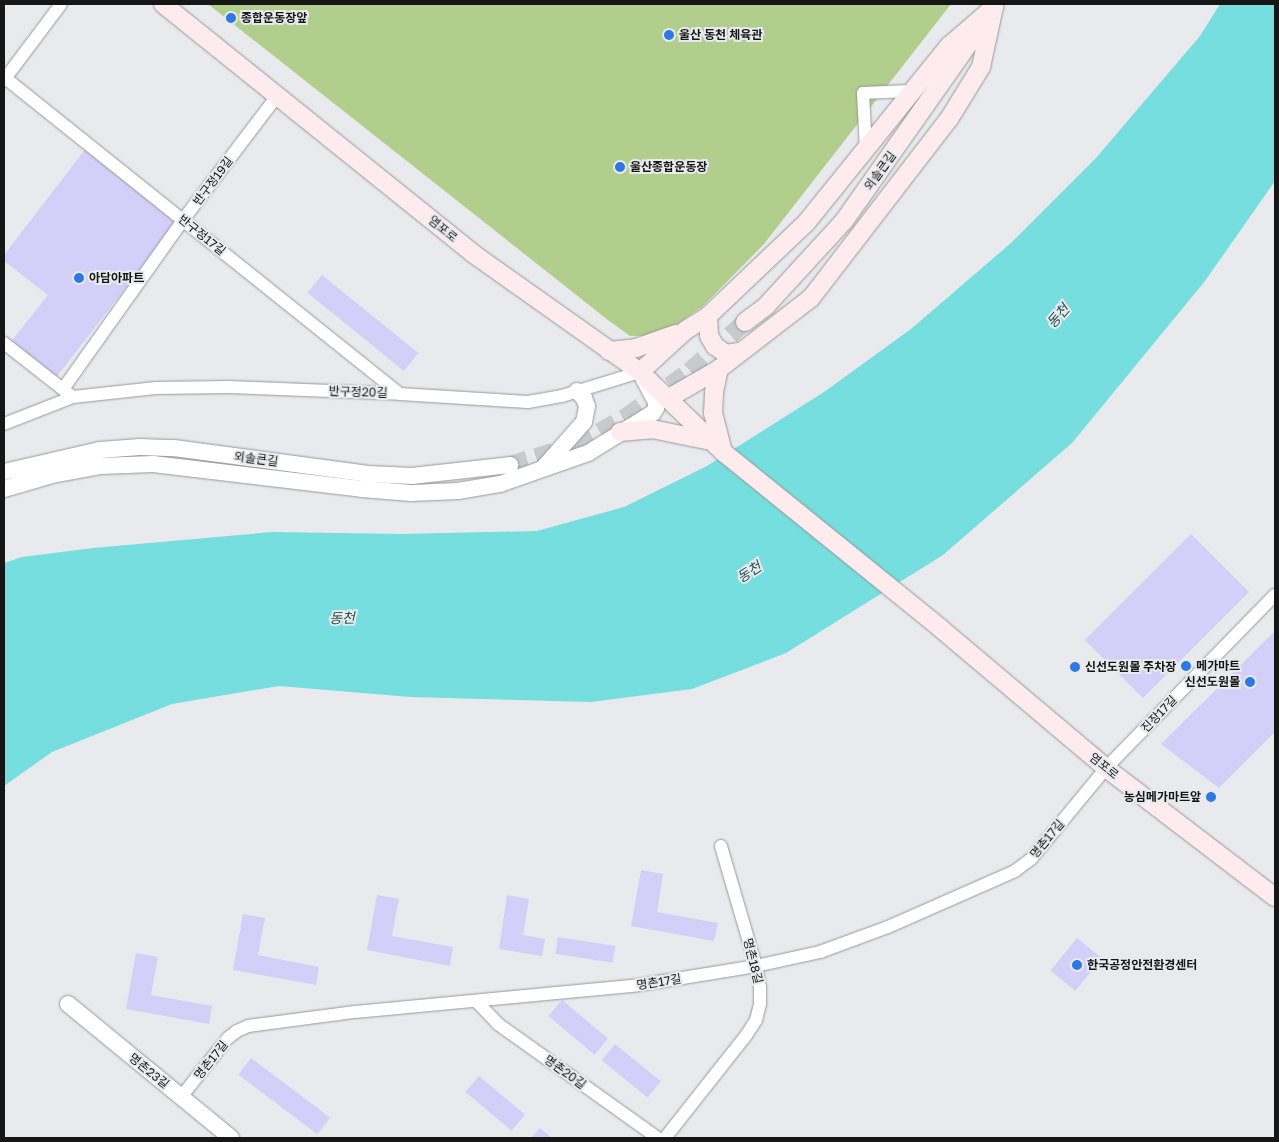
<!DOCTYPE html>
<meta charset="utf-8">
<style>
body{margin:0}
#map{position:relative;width:1279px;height:1142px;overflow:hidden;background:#e8eaed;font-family:"Golos Text","Noto Sans KR",sans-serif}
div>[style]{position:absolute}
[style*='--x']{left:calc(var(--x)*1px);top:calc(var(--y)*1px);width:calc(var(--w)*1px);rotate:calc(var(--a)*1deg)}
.green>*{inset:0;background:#b1ce8c}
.water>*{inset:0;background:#76dedf}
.building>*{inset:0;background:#d3cff9;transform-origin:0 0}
.secondary-tunnel>*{height:18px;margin-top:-9px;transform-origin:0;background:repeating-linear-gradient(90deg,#c8cacd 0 18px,transparent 0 27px)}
.roads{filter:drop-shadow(0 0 1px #96989a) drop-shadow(0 0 1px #96989a)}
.minor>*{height:12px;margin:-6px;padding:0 6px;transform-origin:6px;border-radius:6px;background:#fff}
.tertiary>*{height:16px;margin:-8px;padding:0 8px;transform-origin:8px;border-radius:8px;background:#fff}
.secondary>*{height:18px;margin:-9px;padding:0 9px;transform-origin:9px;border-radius:9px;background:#feebed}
.dots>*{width:14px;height:14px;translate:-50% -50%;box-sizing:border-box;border:2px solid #e8eaed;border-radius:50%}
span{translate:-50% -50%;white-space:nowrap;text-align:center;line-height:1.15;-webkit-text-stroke:4px #e8eaed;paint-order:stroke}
.poi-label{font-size:12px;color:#161617;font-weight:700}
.left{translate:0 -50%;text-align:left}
.right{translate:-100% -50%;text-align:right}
.street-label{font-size:12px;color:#161617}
.water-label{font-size:14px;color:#225152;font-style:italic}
.frame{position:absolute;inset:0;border:5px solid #161617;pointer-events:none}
</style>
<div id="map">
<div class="green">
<div style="clip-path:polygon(208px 4px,951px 4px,764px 244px,703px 306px,679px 323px,645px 336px,630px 336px,608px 320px)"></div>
</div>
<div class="water">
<div style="clip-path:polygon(1220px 4px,1275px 4px,1275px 181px,1205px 281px,1072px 443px,943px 555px,786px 653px,692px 689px,591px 702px,410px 697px,279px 686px,172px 704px,52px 752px,4px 786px,4px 563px,22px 557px,93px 548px,272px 532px,403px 534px,537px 531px,624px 507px,707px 466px,824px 392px,911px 329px,1011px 243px,1096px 158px,1200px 36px)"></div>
</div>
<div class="building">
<div style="clip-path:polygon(87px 147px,179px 219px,55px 379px,10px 343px,48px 295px,4px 261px,4px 255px)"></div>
<div style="left:322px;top:275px;width:124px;height:23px;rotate:39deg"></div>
<div style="left:1191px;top:534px;width:82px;height:150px;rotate:45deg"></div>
<div style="clip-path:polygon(1275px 631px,1275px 732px,1219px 788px,1161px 744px)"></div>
<div style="clip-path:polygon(641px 870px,663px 874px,657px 912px,718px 923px,714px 941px,631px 926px)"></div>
<div style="clip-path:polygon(377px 895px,399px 899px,392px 936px,453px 947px,450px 966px,367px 950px)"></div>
<div style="clip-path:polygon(507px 895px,529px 899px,523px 935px,545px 939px,542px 956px,499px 949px)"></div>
<div style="clip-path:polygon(243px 914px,265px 918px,258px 955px,319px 967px,316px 985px,233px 970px)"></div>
<div style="left:558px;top:937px;width:58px;height:17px;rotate:9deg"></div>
<div style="left:1077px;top:938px;width:32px;height:42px;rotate:39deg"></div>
<div style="clip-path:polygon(136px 953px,158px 957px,151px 995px,212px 1006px,209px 1024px,126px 1009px)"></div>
<div style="left:562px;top:1000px;width:60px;height:21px;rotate:40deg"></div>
<div style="left:615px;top:1044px;width:59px;height:21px;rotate:39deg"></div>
<div style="left:251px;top:1058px;width:99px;height:21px;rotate:37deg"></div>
<div style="left:479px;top:1076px;width:60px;height:21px;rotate:40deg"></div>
<div style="clip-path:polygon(540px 1128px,552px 1138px,531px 1138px)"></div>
</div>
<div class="secondary-tunnel">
<div style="--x:510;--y:465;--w:69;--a:-16.9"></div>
<div style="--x:576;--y:445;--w:57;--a:-29.2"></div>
<div style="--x:626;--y:417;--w:79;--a:-35.7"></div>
<div style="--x:690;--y:371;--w:74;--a:-41.7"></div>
</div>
<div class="roads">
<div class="minor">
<div style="--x:4;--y:77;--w:507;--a:38.68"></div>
<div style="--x:4;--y:80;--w:95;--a:-53.1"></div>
<div style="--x:866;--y:150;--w:57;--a:-93"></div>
<div style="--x:863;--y:93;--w:47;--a:-2.4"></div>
<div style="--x:4;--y:343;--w:83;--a:38.1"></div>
<div style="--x:63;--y:389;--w:207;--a:-54.6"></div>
<div style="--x:183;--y:220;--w:156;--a:-52.8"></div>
<div style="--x:4;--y:424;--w:74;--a:-21.4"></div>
<div style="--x:73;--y:397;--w:83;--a:-6.2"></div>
<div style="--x:156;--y:388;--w:73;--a:-0.8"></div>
<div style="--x:229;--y:387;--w:171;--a:2.3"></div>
<div style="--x:400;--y:394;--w:128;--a:3.6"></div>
<div style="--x:528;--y:402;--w:35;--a:-10"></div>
<div style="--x:562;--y:396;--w:82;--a:-17.1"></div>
<div style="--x:476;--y:1001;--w:32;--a:46"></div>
<div style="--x:498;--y:1024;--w:196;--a:35.5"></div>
<div style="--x:181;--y:1097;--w:75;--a:-51.5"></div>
<div style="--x:228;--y:1038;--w:11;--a:-38"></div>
<div style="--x:237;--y:1031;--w:12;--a:-24"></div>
<div style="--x:248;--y:1026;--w:108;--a:-7.5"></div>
<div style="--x:355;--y:1012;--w:285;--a:-5.4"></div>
<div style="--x:639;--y:985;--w:119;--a:-9.2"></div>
<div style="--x:756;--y:966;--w:66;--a:-12.3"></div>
<div style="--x:820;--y:952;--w:72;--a:-20.2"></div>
<div style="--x:888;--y:927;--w:139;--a:-23.8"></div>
<div style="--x:1015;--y:871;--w:20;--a:-37"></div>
<div style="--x:1031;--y:859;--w:118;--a:-50.5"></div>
<div style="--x:1106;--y:768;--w:242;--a:-45.7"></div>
<div style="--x:665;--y:1138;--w:132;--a:-51.7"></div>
<div style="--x:747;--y:1034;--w:17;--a:-57"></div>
<div style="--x:756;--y:1020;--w:16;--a:-76"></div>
<div style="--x:760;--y:1004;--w:17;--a:-90"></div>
<div style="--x:760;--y:987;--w:21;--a:-101"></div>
<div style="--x:756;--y:966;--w:125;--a:-106.3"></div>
</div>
<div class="tertiary">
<div style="--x:544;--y:467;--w:60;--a:-48.4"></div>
<div style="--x:584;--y:422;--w:16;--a:-79"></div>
<div style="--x:587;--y:406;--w:9;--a:-111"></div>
<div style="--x:584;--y:398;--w:10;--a:-135"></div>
<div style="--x:4;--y:472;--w:98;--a:-12.9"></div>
<div style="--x:100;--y:450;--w:40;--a:-4.3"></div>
<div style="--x:140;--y:447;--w:34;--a:2"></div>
<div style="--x:174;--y:448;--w:196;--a:7.6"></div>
<div style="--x:368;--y:474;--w:44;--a:2.6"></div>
<div style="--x:412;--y:476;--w:99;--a:-6.4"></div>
<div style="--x:4;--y:489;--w:50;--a:-16.3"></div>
<div style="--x:52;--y:475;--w:50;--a:-10.4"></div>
<div style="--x:101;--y:466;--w:52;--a:-2.2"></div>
<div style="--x:153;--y:464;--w:210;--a:6.8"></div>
<div style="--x:362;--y:489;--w:49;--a:4.7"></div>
<div style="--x:411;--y:493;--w:47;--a:-2.4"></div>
<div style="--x:458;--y:491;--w:43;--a:-9.5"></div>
<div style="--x:500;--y:484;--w:93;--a:-19.4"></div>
<div style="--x:588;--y:453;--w:76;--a:-31.6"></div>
<div style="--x:653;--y:413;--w:6;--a:-59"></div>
<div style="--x:656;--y:408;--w:6;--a:-90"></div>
<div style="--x:656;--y:402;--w:27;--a:-118"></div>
<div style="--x:68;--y:1004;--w:211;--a:39.4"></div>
</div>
<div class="secondary">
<div style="--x:163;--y:4;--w:400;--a:38.8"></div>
<div style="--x:475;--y:255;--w:202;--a:35.3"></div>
<div style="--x:640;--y:372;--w:115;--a:43.9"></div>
<div style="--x:723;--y:452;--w:279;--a:39"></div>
<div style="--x:940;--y:628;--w:217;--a:40.1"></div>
<div style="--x:1106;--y:768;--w:213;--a:37.4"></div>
<div style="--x:708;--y:316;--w:20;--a:87"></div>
<div style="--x:709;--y:336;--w:12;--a:59"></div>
<div style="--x:715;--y:346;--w:14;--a:36"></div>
<div style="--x:726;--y:354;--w:13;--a:-9"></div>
<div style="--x:745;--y:322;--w:26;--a:-37"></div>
<div style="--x:766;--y:306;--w:115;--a:-47.5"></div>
<div style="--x:844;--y:221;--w:235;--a:-54.9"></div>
<div style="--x:609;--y:351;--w:27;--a:-6"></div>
<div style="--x:636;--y:348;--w:42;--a:-19.3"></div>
<div style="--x:640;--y:372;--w:62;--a:-42.4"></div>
<div style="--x:686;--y:330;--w:26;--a:-32"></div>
<div style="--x:708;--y:316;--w:135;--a:-43.5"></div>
<div style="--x:806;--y:223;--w:228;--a:-51.1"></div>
<div style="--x:949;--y:46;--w:60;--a:-40.9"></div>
<div style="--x:667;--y:399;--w:60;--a:-30"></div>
<div style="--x:620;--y:432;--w:32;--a:-5"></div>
<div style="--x:652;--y:429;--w:55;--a:11.5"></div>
<div style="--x:723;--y:452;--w:40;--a:-104.4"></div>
<div style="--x:713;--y:413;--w:21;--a:-87"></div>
<div style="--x:714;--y:392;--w:24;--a:-78"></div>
<div style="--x:719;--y:369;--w:116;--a:-37.7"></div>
<div style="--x:811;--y:298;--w:226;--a:-52.4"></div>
<div style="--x:949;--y:119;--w:61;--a:-58.4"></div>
<div style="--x:981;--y:67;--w:61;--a:-77.8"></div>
</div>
</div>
<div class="dots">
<div style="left:231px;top:18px;background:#2c78e4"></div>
<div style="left:669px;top:35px;background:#2c78e4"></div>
<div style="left:620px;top:167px;background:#2c78e4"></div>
<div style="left:79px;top:278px;background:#2c78e4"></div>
<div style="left:1186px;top:666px;background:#2c78e4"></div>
<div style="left:1075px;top:667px;background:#2c78e4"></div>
<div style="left:1250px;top:682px;background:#2c78e4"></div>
<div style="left:1211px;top:797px;background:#2c78e4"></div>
<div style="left:1077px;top:965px;background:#2c78e4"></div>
</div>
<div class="poi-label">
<span class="left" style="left:241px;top:18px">종합운동장앞</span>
<span class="left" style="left:679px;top:35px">울산 동천 체육관</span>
<span class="left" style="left:630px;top:167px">울산종합운동장</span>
<span class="left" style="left:89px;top:278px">아담아파트</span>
<span class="left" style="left:1196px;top:666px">메가마트</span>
<span class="left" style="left:1085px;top:667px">신선도원몰 주차장</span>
<span class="right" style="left:1240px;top:682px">신선도원몰</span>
<span class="right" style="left:1201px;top:797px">농심메가마트앞</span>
<span class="left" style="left:1087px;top:965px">한국공정안전환경센터</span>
</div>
<div class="street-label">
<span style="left:880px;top:171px;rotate:-54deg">외솔큰길</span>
<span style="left:213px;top:181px;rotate:-53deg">반구정19길</span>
<span style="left:443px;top:229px;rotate:39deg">염포로</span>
<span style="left:202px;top:235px;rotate:39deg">반구정17길</span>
<span style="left:358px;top:392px;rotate:2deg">반구정20길</span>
<span style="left:256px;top:459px;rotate:7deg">외솔큰길</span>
<span style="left:1159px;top:714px;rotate:-46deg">진장17길</span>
<span style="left:1104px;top:766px;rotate:39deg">염포로</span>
<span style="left:1047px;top:839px;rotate:-50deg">명촌17길</span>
<span style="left:753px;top:961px;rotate:76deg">명촌18길</span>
<span style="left:659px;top:982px;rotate:-9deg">명촌17길</span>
<span style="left:211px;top:1060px;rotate:-51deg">명촌17길</span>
<span style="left:149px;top:1071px;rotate:39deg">명촌23길</span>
<span style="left:565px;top:1072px;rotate:36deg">명촌20길</span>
</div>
<div class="water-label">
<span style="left:1058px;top:316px;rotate:-49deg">동천</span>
<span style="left:749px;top:572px;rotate:-33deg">동천</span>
<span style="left:342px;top:618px;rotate:-1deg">동천</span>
</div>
<div class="frame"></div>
</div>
